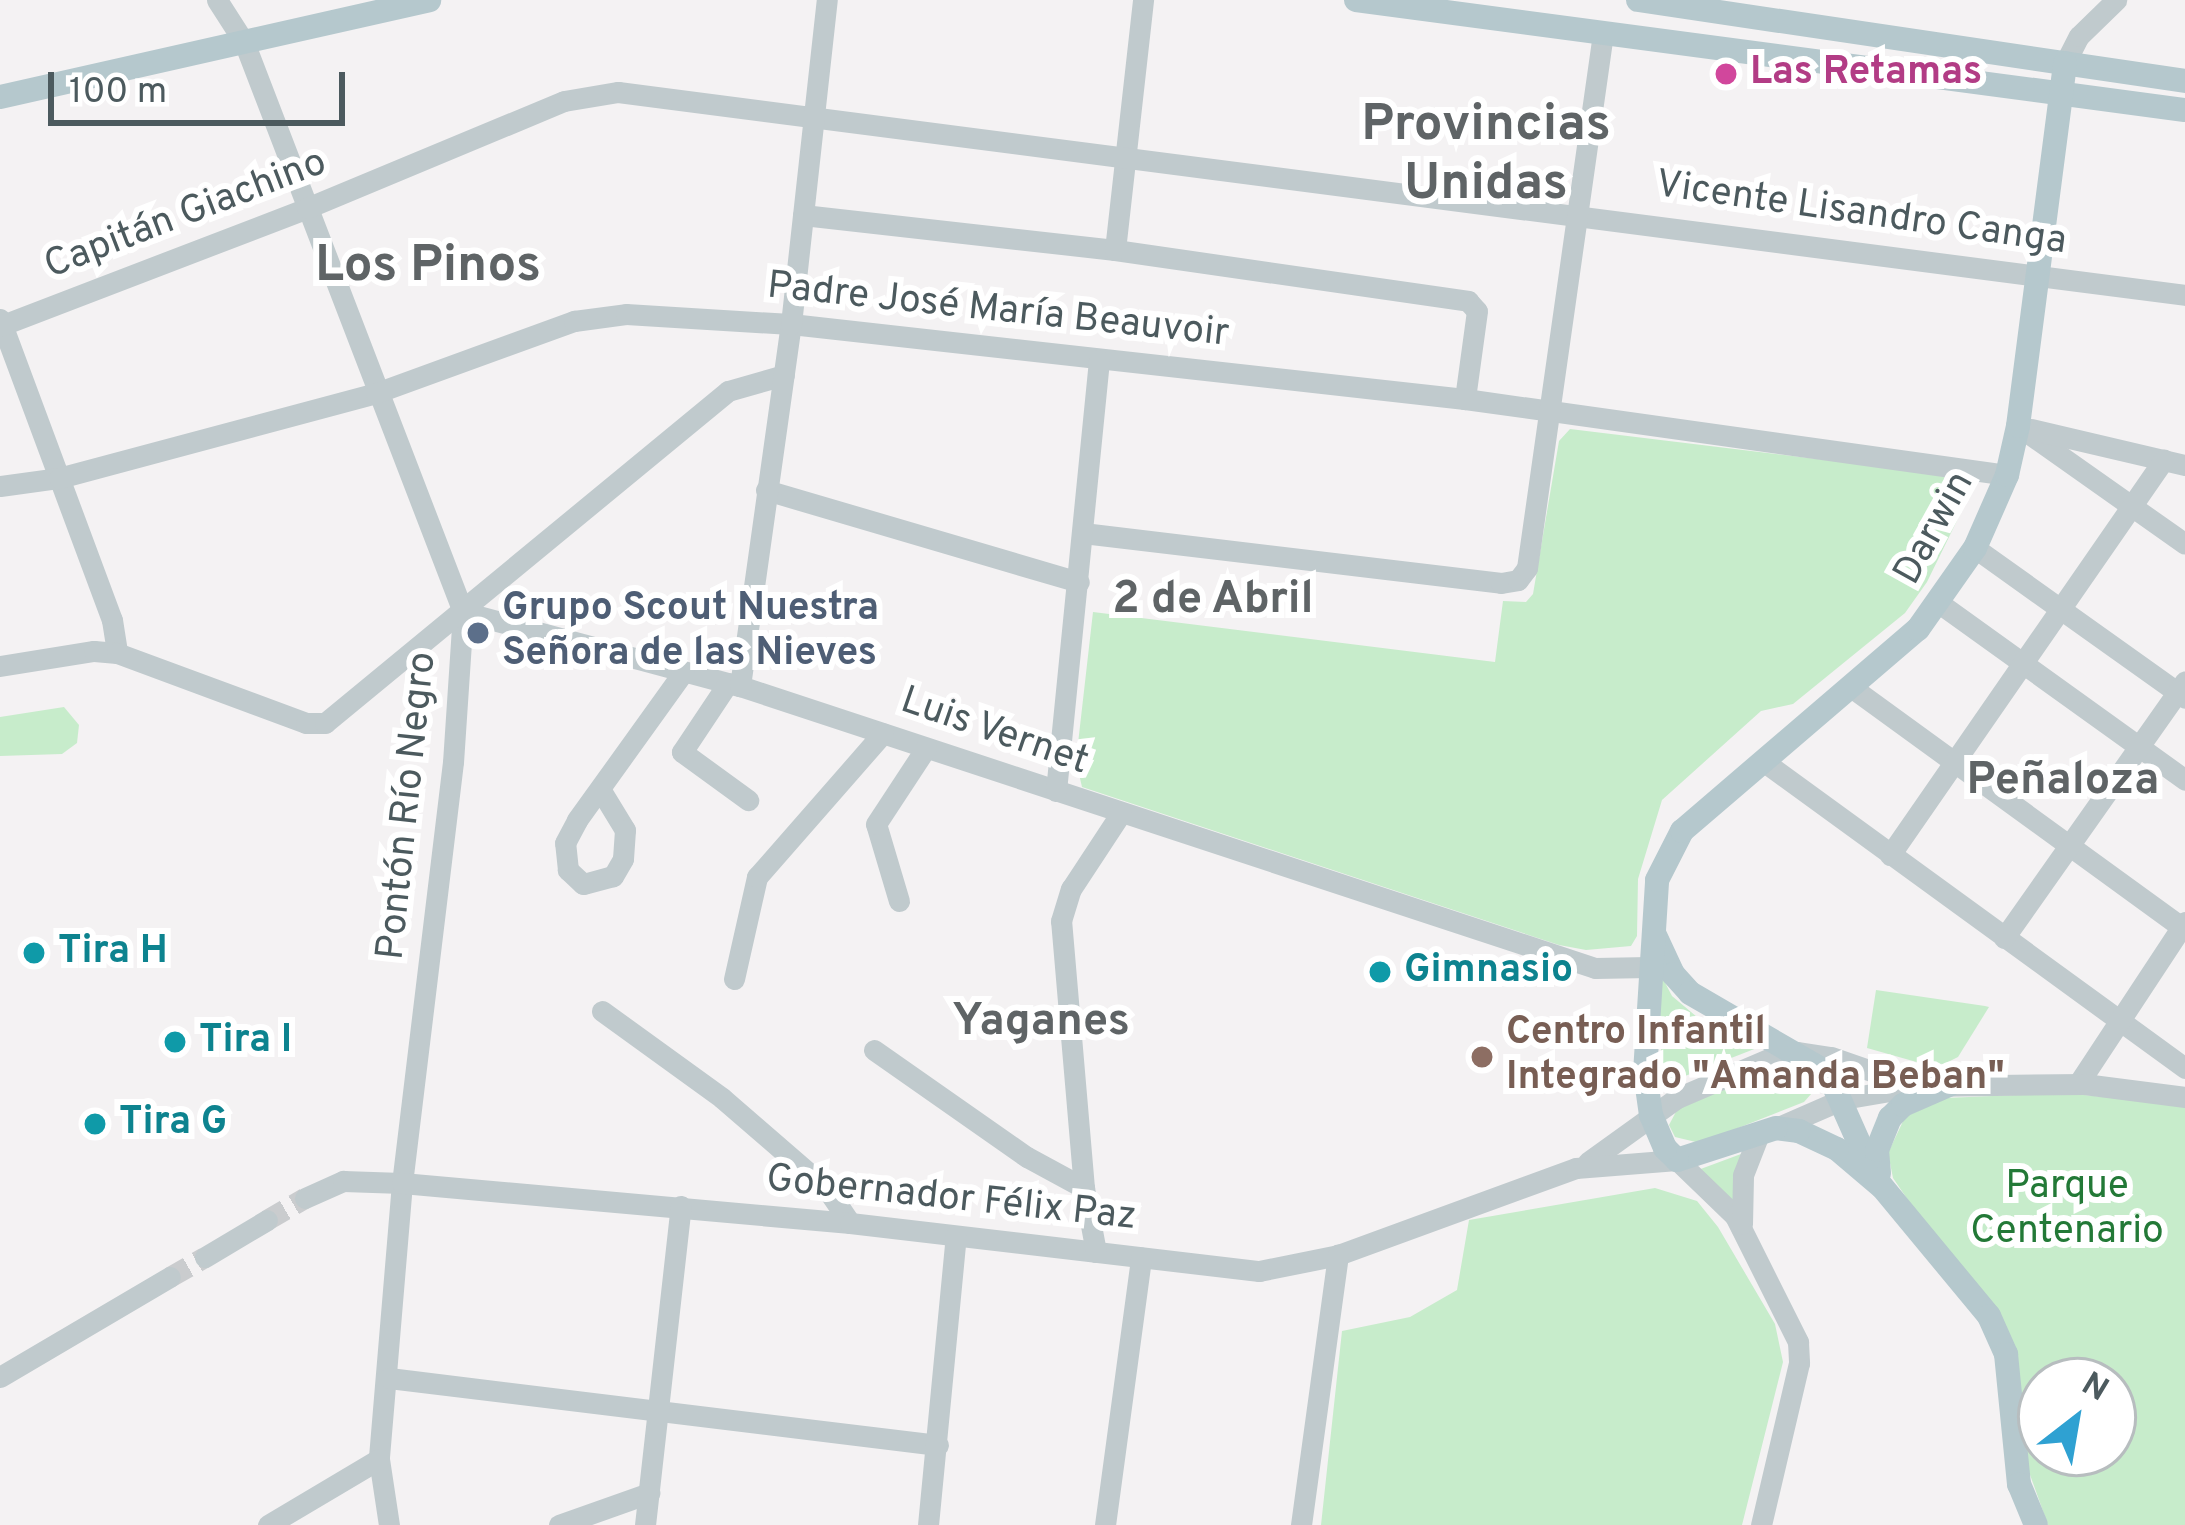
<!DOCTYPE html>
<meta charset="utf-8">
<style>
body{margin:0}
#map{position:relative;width:2185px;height:1525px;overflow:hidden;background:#f4f2f3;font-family:Overpass,sans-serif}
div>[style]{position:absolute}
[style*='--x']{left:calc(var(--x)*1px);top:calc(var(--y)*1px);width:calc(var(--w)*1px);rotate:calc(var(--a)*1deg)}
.green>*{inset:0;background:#c7eccb}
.minor-tunnel>*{height:21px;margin-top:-10.5px;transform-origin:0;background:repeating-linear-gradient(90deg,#caccce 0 21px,transparent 0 31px)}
.minor>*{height:21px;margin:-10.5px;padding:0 10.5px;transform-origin:10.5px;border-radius:10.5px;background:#c0cacd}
.major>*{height:24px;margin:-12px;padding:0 12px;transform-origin:12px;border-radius:12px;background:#b5c8cd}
.dots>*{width:33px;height:33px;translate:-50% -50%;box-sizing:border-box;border:6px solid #fff;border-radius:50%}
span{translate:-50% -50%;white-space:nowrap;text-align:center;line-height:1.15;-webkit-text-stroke:12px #fff;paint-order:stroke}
.hotel-label{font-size:39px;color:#b23c85;font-weight:700}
.left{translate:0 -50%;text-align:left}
.street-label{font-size:39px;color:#4c5a5e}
.service-label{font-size:39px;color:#4e5e75;font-weight:700}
.culture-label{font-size:39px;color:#0d838f;font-weight:700}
.education-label{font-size:39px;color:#785e54;font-weight:700}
.park-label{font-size:39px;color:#237937}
.quarter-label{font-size:45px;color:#5f6466;font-weight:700}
.district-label{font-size:51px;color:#5f6466;font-weight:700}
.north{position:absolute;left:2017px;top:1357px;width:120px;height:120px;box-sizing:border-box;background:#fff;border:3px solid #b7bdbf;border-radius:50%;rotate:31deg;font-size:33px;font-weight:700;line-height:48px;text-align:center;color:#4c5a5e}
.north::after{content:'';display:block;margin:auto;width:42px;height:54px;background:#2fa1d2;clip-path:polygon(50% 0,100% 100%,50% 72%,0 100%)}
.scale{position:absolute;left:48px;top:72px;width:297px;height:54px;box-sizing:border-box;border:6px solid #4c5a5e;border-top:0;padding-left:15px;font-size:36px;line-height:42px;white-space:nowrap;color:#4c5a5e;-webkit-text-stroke:9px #fff;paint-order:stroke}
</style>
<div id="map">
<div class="green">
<div style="clip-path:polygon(1570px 429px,1958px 476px,1972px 490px,1927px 582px,1905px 613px,1793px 704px,1761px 711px,1662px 800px,1638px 879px,1637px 936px,1631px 946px,1586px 950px,1559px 945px,1082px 787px,1076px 761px,1093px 612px,1495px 662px,1503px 601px,1526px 602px,1533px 594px,1559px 441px)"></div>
<div style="clip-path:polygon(64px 707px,79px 725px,77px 743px,62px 754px,0 756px,0 717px)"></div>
<div style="clip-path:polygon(1659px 971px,1672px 996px,1697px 1017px,1762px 1046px,1662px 1085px)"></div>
<div style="clip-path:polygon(1876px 990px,1985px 1006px,1989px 1007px,1958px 1057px,1944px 1064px,1920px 1063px,1867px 1048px)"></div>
<div style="clip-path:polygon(1791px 1065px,1813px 1076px,1812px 1093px,1804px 1102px,1700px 1143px,1675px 1137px,1669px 1125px,1679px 1106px)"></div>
<div style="clip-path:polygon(evenodd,2064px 1093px,2185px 1105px,2185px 1525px,2048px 1525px,2024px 1458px,2017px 1360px,1893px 1178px,1888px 1153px,1905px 1117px,1945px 1098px,2064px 1093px,2041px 1381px,2113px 1381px,2113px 1453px,2041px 1453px,2041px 1381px)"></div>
<div style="clip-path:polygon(1741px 1154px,1737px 1210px,1698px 1170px)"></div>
<div style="clip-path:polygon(1655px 1188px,1697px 1201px,1718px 1227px,1775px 1324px,1783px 1362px,1742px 1525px,1321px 1525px,1342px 1331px,1410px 1317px,1457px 1290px,1469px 1220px)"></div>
</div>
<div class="minor-tunnel">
<div style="--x:267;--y:1220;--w:44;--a:-30.1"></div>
<div style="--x:170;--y:1277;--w:40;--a:-29.7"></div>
</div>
<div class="minor">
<div style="--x:217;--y:0;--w:50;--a:57.3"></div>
<div style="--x:244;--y:42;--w:611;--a:68.98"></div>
<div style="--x:463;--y:612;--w:150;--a:93.8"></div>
<div style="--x:453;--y:762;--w:424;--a:96.9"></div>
<div style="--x:402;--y:1183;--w:277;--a:94.8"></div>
<div style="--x:379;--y:1459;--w:67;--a:81.4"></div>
<div style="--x:2065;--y:63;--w:30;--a:-63"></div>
<div style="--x:2079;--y:36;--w:52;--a:-44.2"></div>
<div style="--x:803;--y:215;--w:314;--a:6.4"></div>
<div style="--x:1115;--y:250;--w:357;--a:8.2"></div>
<div style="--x:1468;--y:301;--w:13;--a:48"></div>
<div style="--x:1477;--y:311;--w:89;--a:97.8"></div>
<div style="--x:1115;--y:250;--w:252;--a:-83.6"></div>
<div style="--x:0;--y:319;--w:321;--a:69.6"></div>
<div style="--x:112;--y:620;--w:33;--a:81"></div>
<div style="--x:0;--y:326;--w:329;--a:-21"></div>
<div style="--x:307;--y:208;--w:278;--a:-22.6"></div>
<div style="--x:564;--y:101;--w:55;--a:-9.5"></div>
<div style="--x:618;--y:92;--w:1580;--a:7.38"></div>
<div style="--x:2018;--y:426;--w:204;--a:35.2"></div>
<div style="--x:2031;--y:429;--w:158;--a:13.2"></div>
<div style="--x:0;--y:486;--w:60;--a:-7.7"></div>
<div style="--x:59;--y:478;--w:328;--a:-15"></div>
<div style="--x:376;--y:393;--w:211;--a:-20"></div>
<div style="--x:574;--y:321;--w:52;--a:-7.7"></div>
<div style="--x:626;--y:314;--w:165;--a:3.5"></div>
<div style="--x:791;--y:324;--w:678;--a:6.35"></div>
<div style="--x:1465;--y:399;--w:547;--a:7.98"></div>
<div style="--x:766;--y:490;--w:326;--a:16.4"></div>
<div style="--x:1083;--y:533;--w:421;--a:6.8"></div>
<div style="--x:1501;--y:583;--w:17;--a:-10"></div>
<div style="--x:1518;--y:580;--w:15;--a:-53"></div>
<div style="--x:1527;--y:568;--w:540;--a:-81.91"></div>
<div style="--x:1975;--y:548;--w:258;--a:35.5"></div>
<div style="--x:1939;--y:603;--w:303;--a:35.7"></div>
<div style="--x:463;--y:612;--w:287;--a:15"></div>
<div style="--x:740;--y:686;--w:900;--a:18.25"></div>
<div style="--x:1595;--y:968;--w:54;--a:-1.1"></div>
<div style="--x:0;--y:666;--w:95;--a:-9.1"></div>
<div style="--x:94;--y:651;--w:23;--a:5"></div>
<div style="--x:117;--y:653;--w:202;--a:20.3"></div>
<div style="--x:306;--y:723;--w:19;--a:0"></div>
<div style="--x:325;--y:723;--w:522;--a:-39.48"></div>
<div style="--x:728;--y:391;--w:58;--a:-15.9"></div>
<div style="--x:728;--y:683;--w:83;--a:123.7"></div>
<div style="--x:682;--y:752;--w:82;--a:36"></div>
<div style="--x:740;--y:686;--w:366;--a:-82"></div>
<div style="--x:791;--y:324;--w:326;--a:-83.7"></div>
<div style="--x:1851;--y:687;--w:413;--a:36"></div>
<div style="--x:1763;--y:761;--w:522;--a:36.04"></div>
<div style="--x:600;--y:789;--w:48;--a:58.6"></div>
<div style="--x:625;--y:830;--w:29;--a:94"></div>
<div style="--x:623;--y:859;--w:20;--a:120"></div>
<div style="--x:613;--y:876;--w:31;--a:165"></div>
<div style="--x:583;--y:884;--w:21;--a:-137"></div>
<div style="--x:568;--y:870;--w:27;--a:-96"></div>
<div style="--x:565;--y:843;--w:26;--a:-62"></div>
<div style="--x:577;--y:820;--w:183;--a:-54.3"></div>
<div style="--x:1056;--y:791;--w:433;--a:-84.3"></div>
<div style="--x:1890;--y:855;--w:481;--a:-55.3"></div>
<div style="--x:899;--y:901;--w:80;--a:-106.6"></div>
<div style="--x:876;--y:824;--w:91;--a:-56.7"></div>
<div style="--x:2004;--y:938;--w:314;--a:-54.8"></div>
<div style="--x:734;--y:979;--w:105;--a:-77.3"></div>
<div style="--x:757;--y:877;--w:191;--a:-48.8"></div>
<div style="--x:602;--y:1011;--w:148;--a:35.9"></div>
<div style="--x:722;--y:1098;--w:139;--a:40.9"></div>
<div style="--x:827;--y:1189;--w:41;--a:55.9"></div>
<div style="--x:874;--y:1050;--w:187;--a:35"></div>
<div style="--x:1027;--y:1157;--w:65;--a:28.5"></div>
<div style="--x:2078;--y:1084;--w:194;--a:-56.6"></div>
<div style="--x:1776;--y:1128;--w:73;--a:-23.4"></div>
<div style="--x:1843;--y:1099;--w:76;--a:-9.8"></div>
<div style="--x:1918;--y:1086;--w:166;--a:-0.7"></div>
<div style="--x:2084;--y:1084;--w:102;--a:7.3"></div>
<div style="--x:1588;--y:1162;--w:110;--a:-35.7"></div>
<div style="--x:1677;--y:1098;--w:104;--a:-23.1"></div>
<div style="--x:1773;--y:1057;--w:25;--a:-11"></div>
<div style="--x:1798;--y:1052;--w:33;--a:9"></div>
<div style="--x:1831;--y:1057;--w:79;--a:19.1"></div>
<div style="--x:305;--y:1198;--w:42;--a:-24.1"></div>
<div style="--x:343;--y:1181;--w:59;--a:1.9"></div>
<div style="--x:402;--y:1183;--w:450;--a:5.1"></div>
<div style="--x:850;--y:1223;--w:412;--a:6.7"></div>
<div style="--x:1259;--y:1271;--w:81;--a:-11.4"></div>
<div style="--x:1338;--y:1255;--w:253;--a:-20.1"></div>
<div style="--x:1576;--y:1168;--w:101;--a:-4.5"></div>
<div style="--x:1677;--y:1160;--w:81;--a:44"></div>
<div style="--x:1735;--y:1216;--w:141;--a:63.4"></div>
<div style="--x:1798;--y:1342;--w:21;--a:87"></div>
<div style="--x:1799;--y:1363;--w:166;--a:103.2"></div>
<div style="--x:1742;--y:1224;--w:49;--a:-88.8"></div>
<div style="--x:1743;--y:1175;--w:44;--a:-68.7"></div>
<div style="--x:1096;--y:1252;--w:65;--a:-100.6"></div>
<div style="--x:1084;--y:1188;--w:268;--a:-94.9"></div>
<div style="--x:1061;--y:921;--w:34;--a:-73"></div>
<div style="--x:1071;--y:889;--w:91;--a:-56.7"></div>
<div style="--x:205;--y:1257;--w:72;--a:-30.8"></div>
<div style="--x:0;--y:1377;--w:197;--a:-30.5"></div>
<div style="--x:389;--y:1378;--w:553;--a:6.96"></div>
<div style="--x:268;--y:1525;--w:129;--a:-30.7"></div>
<div style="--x:559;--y:1525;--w:96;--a:-19.6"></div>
<div style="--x:645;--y:1525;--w:321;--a:-83.6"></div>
<div style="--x:928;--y:1525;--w:290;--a:-84.5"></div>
<div style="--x:1105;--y:1525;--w:270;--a:-82.3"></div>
<div style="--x:1301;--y:1525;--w:273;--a:-82.2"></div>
</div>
<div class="major">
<div style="--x:1356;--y:0;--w:836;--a:7.56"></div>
<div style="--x:1638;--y:0;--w:553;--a:8.42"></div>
<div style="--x:0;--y:97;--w:440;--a:-12.7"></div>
<div style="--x:1654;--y:933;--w:45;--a:65.1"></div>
<div style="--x:1673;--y:974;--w:25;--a:48"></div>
<div style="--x:1690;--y:993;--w:160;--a:30.1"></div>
<div style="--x:1828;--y:1073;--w:114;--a:66.1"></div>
<div style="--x:1874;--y:1177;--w:180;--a:50.4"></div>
<div style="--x:1989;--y:1316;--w:42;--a:65.9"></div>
<div style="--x:2006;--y:1354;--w:131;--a:84.3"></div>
<div style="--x:2019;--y:1484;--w:44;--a:67.5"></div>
<div style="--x:1879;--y:1173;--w:23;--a:-95"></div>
<div style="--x:1877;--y:1150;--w:35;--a:-68"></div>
<div style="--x:1890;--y:1118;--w:18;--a:-45"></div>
<div style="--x:1903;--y:1105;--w:50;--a:-23.5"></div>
<div style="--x:1882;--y:1187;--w:59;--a:-139.8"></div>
<div style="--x:1837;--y:1149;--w:42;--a:-154.7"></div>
<div style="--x:1799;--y:1131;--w:23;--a:-173"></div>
<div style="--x:1776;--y:1128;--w:104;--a:162.1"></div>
<div style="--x:1677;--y:1160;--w:17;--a:-135"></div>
<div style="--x:1665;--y:1148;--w:36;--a:-113"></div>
<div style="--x:1651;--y:1115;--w:42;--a:-98.1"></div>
<div style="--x:1645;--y:1073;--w:193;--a:-86.4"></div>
<div style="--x:1657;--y:880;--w:55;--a:-63"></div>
<div style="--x:1682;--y:831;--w:311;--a:-40.6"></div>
<div style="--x:1918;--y:629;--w:99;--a:-54.9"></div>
<div style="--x:1975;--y:548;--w:80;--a:-66.3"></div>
<div style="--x:2007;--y:475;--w:50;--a:-77.3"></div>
<div style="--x:2018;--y:426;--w:366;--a:-82.6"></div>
</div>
<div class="dots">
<div style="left:1726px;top:74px;background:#d1479c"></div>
<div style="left:478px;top:633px;background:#5c6f8a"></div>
<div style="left:34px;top:953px;background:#0f9aa8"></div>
<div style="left:1380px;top:972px;background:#0f9aa8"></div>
<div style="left:175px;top:1042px;background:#0f9aa8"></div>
<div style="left:1482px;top:1057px;background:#8d6e63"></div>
<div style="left:95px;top:1124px;background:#0f9aa8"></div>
</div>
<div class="hotel-label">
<span class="left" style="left:1750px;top:74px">Las Retamas</span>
</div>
<div class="street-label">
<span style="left:1861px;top:215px;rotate:8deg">Vicente Lisandro Canga</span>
<span style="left:186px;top:216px;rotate:-21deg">Capitán Giachino</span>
<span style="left:998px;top:312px;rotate:6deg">Padre José María Beauvoir</span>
<span style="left:1936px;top:529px;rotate:-61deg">Darwin</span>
<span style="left:994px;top:733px;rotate:19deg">Luis Vernet</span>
<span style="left:409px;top:806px;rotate:-84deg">Pontón Río Negro</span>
<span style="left:951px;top:1200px;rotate:6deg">Gobernador Félix Paz</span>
</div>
<div class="service-label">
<span class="left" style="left:502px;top:633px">Grupo Scout Nuestra<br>Señora de las Nieves</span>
</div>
<div class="culture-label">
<span class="left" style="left:58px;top:953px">Tira H</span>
<span class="left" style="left:1404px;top:972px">Gimnasio</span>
<span class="left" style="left:199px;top:1042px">Tira I</span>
<span class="left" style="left:119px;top:1124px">Tira G</span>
</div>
<div class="education-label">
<span class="left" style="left:1506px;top:1057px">Centro Infantil<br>Integrado "Amanda Beban"</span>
</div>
<div class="park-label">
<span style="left:2067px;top:1211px">Parque<br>Centenario</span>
</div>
<div class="quarter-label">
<span style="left:1213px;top:601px">2 de Abril</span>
<span style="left:2063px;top:782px">Peñaloza</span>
<span style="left:1041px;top:1023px">Yaganes</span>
</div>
<div class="district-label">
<span style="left:1486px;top:157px">Provincias<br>Unidas</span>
<span style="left:428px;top:268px">Los Pinos</span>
</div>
<div class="north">N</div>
<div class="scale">100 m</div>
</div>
